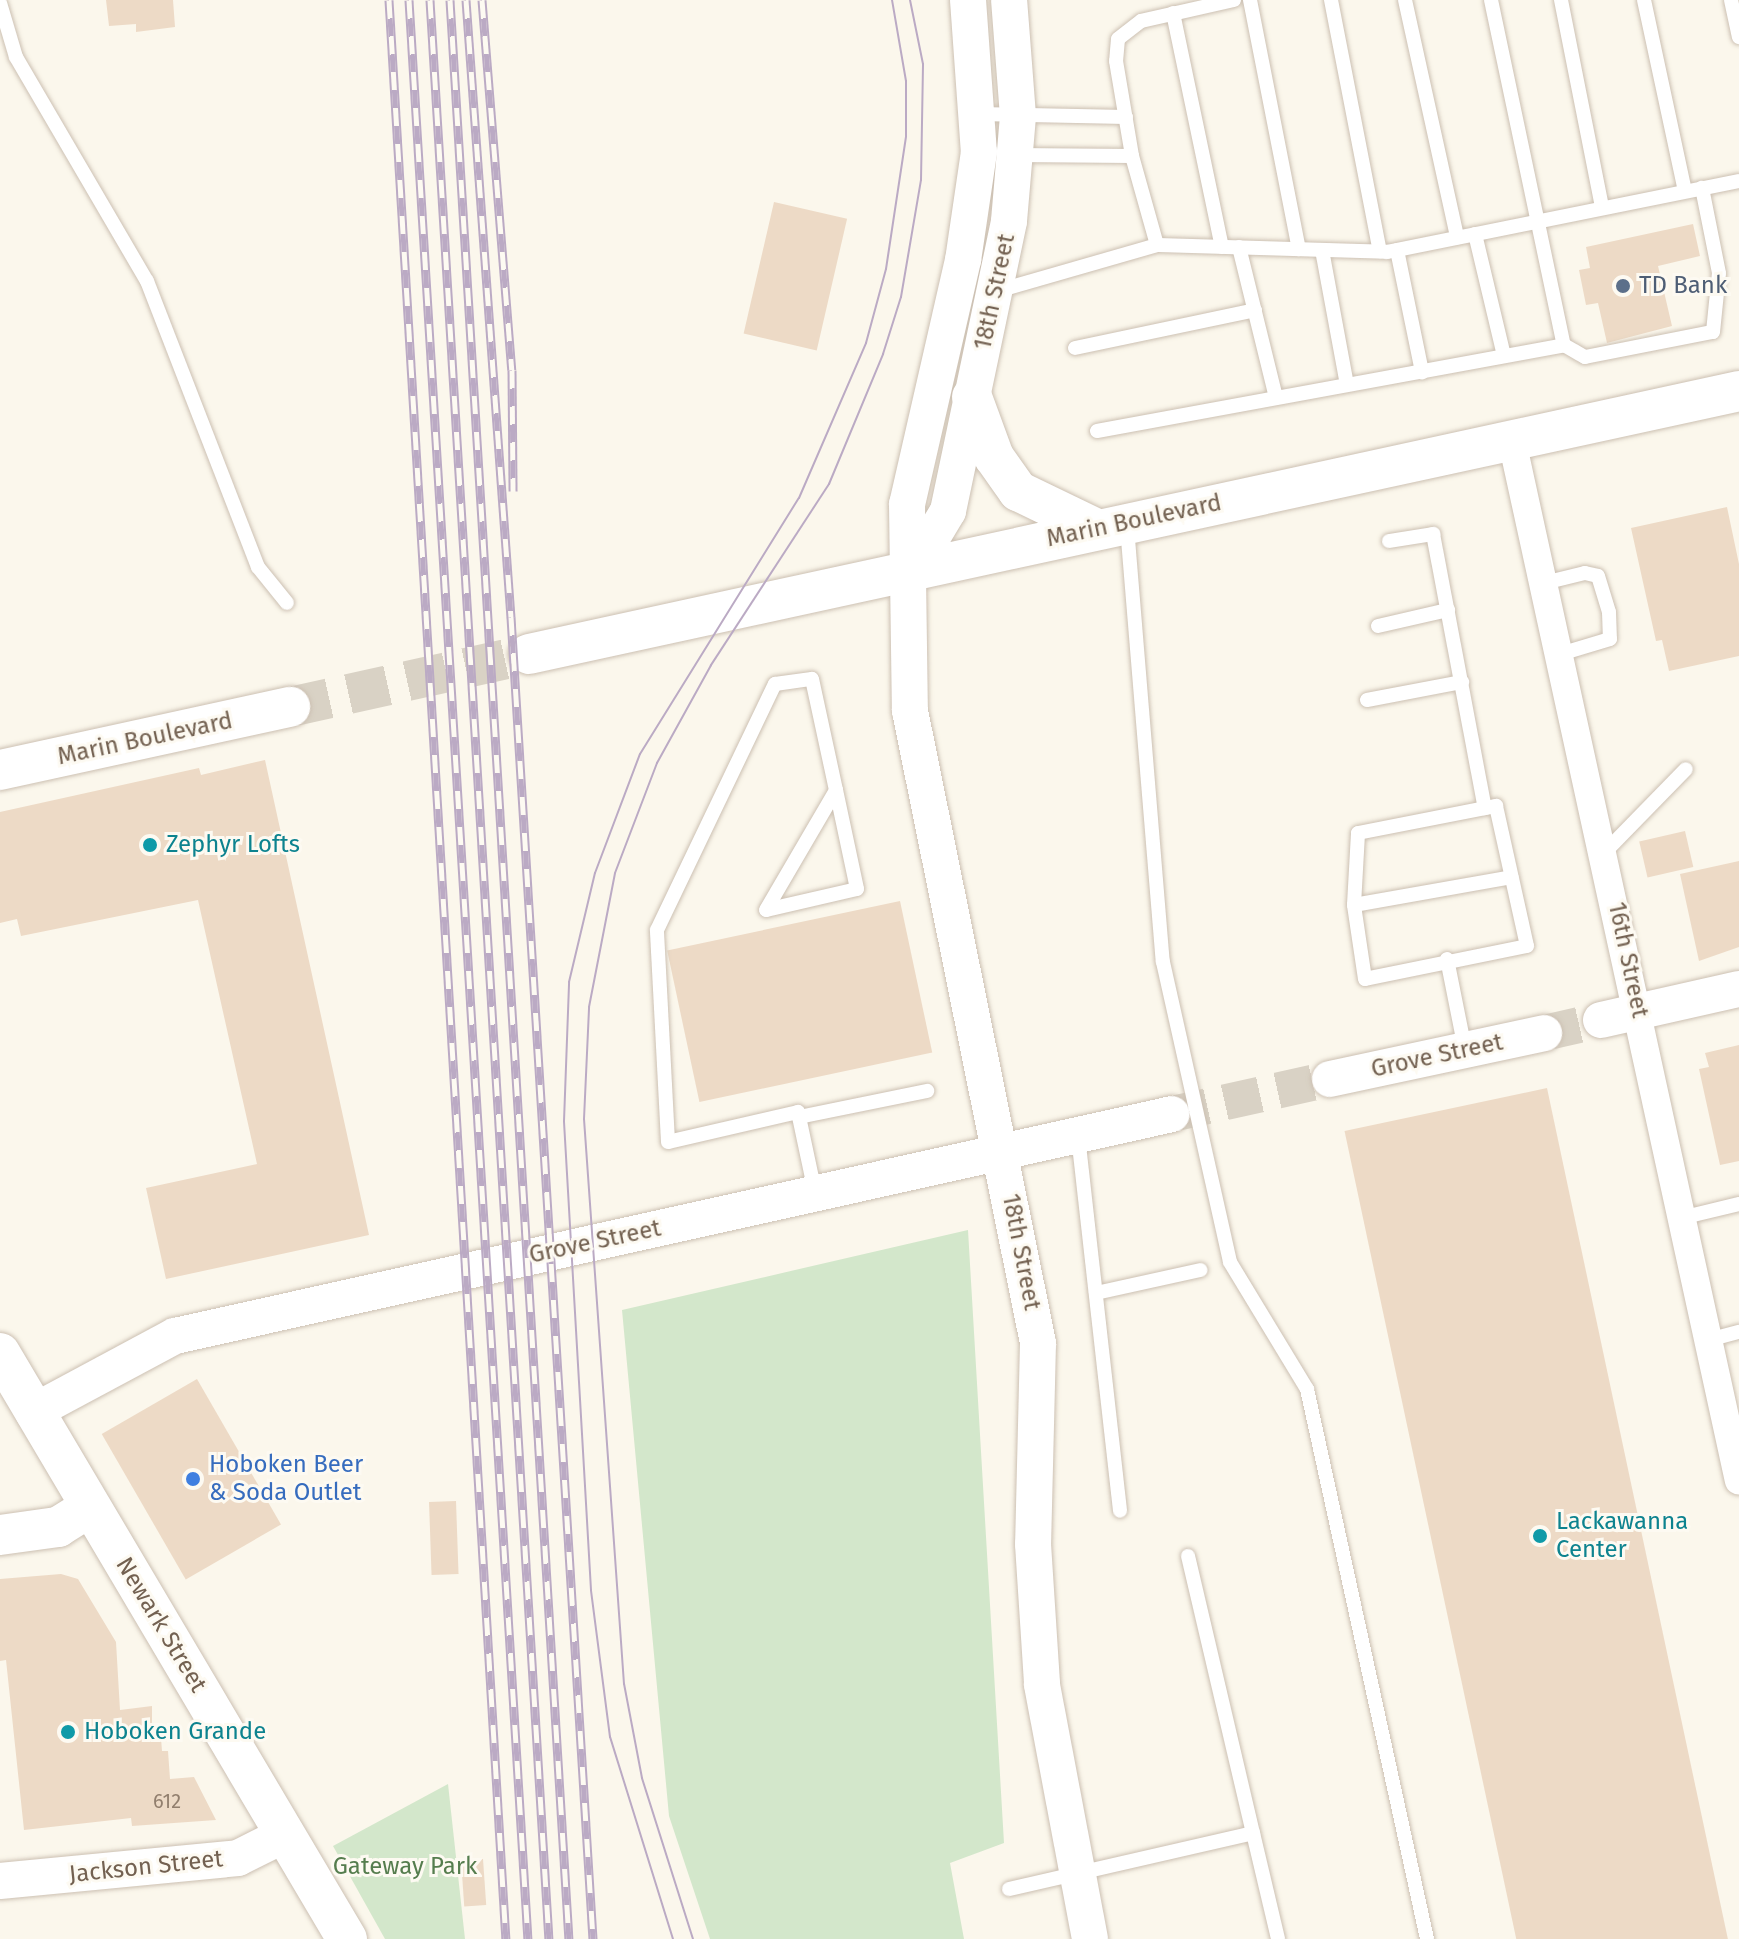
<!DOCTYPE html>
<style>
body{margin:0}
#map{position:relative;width:1739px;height:1939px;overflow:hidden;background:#fbf7ec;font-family:"Fira Sans",sans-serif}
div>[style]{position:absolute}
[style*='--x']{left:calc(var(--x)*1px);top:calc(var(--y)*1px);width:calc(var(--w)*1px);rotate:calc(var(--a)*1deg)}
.green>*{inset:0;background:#d3e7cb}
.building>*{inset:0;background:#eddac6;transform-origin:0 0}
.tertiary-tunnel>*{height:36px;margin-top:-18px;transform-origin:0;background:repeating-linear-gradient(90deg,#d9d2c5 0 36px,transparent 0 54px)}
.secondary-tunnel>*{height:40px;margin-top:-20px;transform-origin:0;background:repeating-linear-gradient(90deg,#d9d2c5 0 40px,transparent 0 60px)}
.roads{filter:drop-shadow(0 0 2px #ccc0b2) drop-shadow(0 0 2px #ccc0b2)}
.service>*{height:14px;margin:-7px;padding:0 7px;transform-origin:7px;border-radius:7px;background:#fff}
.minor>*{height:28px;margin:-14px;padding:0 14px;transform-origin:14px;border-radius:14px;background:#fff}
.tertiary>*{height:36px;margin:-18px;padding:0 18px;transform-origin:18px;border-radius:18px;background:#fff}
.secondary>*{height:40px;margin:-20px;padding:0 20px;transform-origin:20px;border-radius:20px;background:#fff}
.tram>*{height:2px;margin:-1px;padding:0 1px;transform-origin:1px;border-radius:1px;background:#bbaac4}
.rail>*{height:9px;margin-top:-4.5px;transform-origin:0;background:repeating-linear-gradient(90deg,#fdfaf2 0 18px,#bbaac4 0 36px);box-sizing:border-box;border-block:2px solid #bbaac4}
.dots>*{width:22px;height:22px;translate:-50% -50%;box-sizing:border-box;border:4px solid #fdfaf2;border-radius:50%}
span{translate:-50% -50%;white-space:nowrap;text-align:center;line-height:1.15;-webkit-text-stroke:6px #fdfaf2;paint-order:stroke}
.number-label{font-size:20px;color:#927f6e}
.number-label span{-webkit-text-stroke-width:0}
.service-label{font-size:24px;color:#4e5e75}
.left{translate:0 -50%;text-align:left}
.street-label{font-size:24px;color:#736151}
.culture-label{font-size:24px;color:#0d838f}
.shop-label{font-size:24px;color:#366cbe}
.park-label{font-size:24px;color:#557d4e}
</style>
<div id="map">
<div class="green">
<div style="clip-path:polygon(968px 1230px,1004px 1843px,950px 1863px,964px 1939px,710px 1939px,669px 1816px,622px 1310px)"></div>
<div style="clip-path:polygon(448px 1784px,465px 1939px,385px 1939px,333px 1846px)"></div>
</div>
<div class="building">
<div style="clip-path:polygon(106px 0,173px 0,175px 27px,136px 32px,136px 24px,109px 26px)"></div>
<div style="left:774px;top:202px;width:75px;height:135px;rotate:13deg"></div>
<div style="clip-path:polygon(1693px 224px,1700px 256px,1658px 266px,1672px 326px,1607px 343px,1598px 303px,1586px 305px,1579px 270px,1590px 268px,1586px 247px)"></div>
<div style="clip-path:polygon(1727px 507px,1739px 564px,1739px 656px,1669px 671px,1662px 640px,1656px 641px,1631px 528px)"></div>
<div style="clip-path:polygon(265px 760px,369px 1235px,166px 1279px,146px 1188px,257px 1164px,198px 900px,21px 936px,17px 919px,0 923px,0 812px,199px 768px,201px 775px)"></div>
<div style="left:1685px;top:831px;width:37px;height:47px;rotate:77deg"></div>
<div style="clip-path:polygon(1739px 861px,1739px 947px,1699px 961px,1680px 874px)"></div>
<div style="left:900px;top:901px;width:155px;height:238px;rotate:78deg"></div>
<div style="clip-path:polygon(1739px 1045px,1739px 1161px,1720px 1165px,1699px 1069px,1709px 1067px,1705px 1053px)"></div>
<div style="left:1547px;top:1088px;width:872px;height:207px;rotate:78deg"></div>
<div style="left:197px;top:1379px;width:168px;height:110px;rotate:60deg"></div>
<div style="left:456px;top:1501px;width:73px;height:27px;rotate:88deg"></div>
<div style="clip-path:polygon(61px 1574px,78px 1579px,116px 1642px,120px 1710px,152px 1706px,152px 1739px,161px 1738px,162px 1751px,168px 1751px,170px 1779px,194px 1777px,216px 1820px,132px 1826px,131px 1818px,24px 1830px,6px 1660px,0 1661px,0 1579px)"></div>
<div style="left:483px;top:1859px;width:46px;height:22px;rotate:86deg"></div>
</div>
<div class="tertiary-tunnel">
<div style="--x:1544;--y:1033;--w:58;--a:-12.8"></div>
<div style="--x:1172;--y:1114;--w:162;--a:-12.5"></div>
</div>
<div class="secondary-tunnel">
<div style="--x:290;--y:707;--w:245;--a:-12.5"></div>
</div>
<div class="roads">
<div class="service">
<div style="--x:1234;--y:0;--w:95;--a:167.3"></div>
<div style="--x:1141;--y:21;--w:29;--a:142"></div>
<div style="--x:1118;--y:39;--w:22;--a:95"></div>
<div style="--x:1116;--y:61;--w:96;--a:80.4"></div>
<div style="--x:1132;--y:156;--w:92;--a:74.3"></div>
<div style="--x:1157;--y:245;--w:230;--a:1.7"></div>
<div style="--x:1387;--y:252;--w:359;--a:-11.4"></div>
<div style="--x:1250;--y:0;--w:254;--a:78.9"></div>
<div style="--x:1331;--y:0;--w:256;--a:79"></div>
<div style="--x:1405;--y:0;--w:243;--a:77.6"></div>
<div style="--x:1491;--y:0;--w:353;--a:78.1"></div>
<div style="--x:1561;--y:0;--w:212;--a:78.8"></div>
<div style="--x:1644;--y:0;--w:195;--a:77.9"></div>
<div style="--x:1731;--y:0;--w:38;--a:78"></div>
<div style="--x:0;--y:3;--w:56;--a:73.5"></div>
<div style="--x:16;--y:57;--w:259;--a:59.7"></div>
<div style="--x:147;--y:281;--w:307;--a:68.8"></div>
<div style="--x:258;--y:567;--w:46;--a:51.1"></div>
<div style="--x:1173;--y:13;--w:239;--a:78.2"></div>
<div style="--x:979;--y:114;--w:147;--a:1.2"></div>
<div style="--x:1015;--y:155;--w:117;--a:0.5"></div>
<div style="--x:1475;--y:234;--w:125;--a:76.6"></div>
<div style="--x:1239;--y:247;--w:155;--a:76.2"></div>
<div style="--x:1322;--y:250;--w:137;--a:79.5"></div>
<div style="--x:1397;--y:250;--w:125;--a:78.4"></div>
<div style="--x:997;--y:291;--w:166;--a:-16"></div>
<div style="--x:1075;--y:348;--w:184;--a:-11.9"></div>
<div style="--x:1097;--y:431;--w:475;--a:-10.4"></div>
<div style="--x:1564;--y:345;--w:24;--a:30"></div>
<div style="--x:1585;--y:357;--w:130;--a:-11.1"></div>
<div style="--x:1713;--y:332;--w:59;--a:-84.2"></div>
<div style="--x:1719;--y:273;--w:87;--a:-101.3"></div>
<div style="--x:1127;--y:527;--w:436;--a:85.3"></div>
<div style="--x:1163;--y:962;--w:307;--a:77.4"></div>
<div style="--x:1230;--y:1262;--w:149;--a:58.8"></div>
<div style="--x:1307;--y:1389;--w:563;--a:77.69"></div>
<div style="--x:1389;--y:541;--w:45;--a:-9"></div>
<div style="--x:1433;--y:534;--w:279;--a:79.3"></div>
<div style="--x:1544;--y:583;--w:42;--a:-13.7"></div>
<div style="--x:1585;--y:573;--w:13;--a:13"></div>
<div style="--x:1598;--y:576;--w:38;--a:73"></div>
<div style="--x:1609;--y:612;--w:27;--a:88"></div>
<div style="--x:1610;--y:639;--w:52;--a:163.3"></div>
<div style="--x:1378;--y:626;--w:72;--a:-12.9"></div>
<div style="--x:1367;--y:700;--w:97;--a:-10.7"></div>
<div style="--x:1496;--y:806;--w:143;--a:77.5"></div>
<div style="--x:1527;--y:946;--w:165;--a:168.5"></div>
<div style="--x:1365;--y:979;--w:75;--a:-98.5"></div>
<div style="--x:1354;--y:905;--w:72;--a:-86.8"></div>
<div style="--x:1358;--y:833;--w:141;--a:-11.1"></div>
<div style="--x:1604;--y:853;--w:117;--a:-45.7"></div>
<div style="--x:1354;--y:905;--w:160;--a:-10"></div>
<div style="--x:1447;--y:959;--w:92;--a:78.7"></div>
<div style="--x:799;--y:1117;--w:131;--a:-11.5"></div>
<div style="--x:1078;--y:1136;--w:377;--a:83.6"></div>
<div style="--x:815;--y:1192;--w:82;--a:-102"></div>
<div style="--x:798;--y:1112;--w:133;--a:167"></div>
<div style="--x:668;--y:1142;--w:212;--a:-93"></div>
<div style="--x:657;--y:930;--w:273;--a:-64.4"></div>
<div style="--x:775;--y:684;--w:37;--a:-8"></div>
<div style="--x:812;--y:679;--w:114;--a:77.8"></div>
<div style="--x:836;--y:790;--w:101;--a:78"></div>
<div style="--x:857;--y:889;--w:93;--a:167"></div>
<div style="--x:766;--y:910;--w:139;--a:-59.7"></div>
<div style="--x:1685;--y:1217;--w:56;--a:-13.5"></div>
<div style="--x:1096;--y:1293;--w:107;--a:-12.4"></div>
<div style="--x:1712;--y:1339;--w:28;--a:-15"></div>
<div style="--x:1188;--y:1556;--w:285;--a:76.8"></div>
<div style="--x:1009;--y:1889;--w:250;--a:-12.9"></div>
<div style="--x:1253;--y:1833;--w:109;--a:76.7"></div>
</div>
<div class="minor">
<div style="--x:1512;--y:441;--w:1064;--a:77.69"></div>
</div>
<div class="tertiary">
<div style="--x:968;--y:0;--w:152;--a:85.9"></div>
<div style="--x:979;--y:152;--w:109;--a:98.4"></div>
<div style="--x:963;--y:260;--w:250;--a:102.9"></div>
<div style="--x:907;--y:504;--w:207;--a:89.2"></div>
<div style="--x:910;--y:711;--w:645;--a:78.55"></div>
<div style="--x:1038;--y:1343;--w:201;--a:91.4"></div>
<div style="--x:1033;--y:1544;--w:141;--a:86.3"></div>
<div style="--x:1042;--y:1685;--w:258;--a:79.3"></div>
<div style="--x:912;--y:571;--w:70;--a:-59"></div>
<div style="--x:948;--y:511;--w:296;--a:-78.1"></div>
<div style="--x:1009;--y:221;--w:105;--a:-85.1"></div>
<div style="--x:1018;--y:116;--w:116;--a:-94.4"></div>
<div style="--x:1601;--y:1020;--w:141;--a:-12.7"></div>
<div style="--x:1330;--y:1079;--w:219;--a:-12.1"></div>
<div style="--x:33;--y:1412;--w:161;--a:-28.2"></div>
<div style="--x:175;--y:1336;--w:1021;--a:-12.55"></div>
<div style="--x:0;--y:1881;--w:239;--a:-5.5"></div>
<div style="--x:238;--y:1858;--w:54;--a:-26.6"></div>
</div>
<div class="secondary">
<div style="--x:972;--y:397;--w:64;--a:69.9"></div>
<div style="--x:994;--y:457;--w:42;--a:54.8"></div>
<div style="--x:1018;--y:491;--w:88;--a:25.7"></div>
<div style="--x:529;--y:654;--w:1238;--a:-12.26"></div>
<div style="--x:0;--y:770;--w:297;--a:-12.3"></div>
<div style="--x:0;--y:1353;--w:681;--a:59.37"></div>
<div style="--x:0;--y:1535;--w:59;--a:-7.9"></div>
<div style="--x:58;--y:1527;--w:38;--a:-32"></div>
</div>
</div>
<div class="tram">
<div style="--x:673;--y:1939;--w:212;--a:-107.3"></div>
<div style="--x:610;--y:1737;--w:148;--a:-97.4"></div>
<div style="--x:591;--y:1590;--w:470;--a:-93.3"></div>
<div style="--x:564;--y:1121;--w:139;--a:-87.9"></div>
<div style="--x:569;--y:982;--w:112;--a:-76.6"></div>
<div style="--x:595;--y:873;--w:127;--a:-69.3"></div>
<div style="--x:640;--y:754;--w:301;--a:-58.2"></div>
<div style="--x:799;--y:498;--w:169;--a:-66.6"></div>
<div style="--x:866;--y:343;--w:77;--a:-74.9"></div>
<div style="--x:886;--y:269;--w:134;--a:-81.4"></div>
<div style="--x:906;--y:136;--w:55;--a:-90"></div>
<div style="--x:906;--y:81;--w:82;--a:-99.8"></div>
<div style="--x:693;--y:1939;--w:169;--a:-107.6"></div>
<div style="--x:642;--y:1778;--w:96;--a:-100.8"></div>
<div style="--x:624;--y:1684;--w:566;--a:-94.05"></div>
<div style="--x:584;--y:1119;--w:112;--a:-87.4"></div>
<div style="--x:589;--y:1007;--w:136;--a:-79"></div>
<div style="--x:615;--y:873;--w:118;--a:-69.1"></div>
<div style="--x:657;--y:763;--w:112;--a:-61.1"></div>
<div style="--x:711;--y:665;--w:216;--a:-56.9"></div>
<div style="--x:829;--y:484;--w:141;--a:-67.4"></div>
<div style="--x:883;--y:354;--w:60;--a:-72.5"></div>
<div style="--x:901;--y:297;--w:119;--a:-80.3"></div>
<div style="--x:921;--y:180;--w:116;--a:-89"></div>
<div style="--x:923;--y:64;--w:65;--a:-101.5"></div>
</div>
<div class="rail">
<div style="--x:389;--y:0;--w:1943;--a:86.55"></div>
<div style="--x:409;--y:0;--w:1943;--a:86.49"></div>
<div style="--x:430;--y:0;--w:1943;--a:86.49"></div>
<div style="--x:450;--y:0;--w:1943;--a:86.49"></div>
<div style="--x:466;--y:0;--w:619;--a:85.83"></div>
<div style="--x:511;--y:617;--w:1325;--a:86.45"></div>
<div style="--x:482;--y:0;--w:371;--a:85.4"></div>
<div style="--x:512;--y:370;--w:121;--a:89.5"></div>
</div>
<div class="dots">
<div style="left:1623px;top:286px;background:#5c6f8a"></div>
<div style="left:150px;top:845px;background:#0f9aa8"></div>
<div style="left:193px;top:1479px;background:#3f7fe0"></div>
<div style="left:1540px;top:1536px;background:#0f9aa8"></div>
<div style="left:68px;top:1732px;background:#0f9aa8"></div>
</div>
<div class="number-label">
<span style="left:167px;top:1801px">612</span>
</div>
<div class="service-label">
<span class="left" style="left:1639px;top:286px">TD Bank</span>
</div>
<div class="street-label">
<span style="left:995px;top:292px;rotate:-78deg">18th Street</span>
<span style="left:1134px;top:521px;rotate:-12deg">Marin Boulevard</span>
<span style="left:145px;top:739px;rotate:-12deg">Marin Boulevard</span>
<span style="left:1628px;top:960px;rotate:78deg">16th Street</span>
<span style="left:1437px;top:1056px;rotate:-12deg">Grove Street</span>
<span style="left:595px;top:1242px;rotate:-12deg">Grove Street</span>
<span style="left:1021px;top:1252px;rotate:79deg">18th Street</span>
<span style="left:161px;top:1625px;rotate:59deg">Newark Street</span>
<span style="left:146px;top:1867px;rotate:-6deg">Jackson Street</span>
</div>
<div class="culture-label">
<span class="left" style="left:166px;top:845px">Zephyr Lofts</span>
<span class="left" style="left:1556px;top:1536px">Lackawanna<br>Center</span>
<span class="left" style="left:84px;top:1732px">Hoboken Grande</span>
</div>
<div class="shop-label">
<span class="left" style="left:209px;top:1479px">Hoboken Beer<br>&amp; Soda Outlet</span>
</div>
<div class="park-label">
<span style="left:405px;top:1867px">Gateway Park</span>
</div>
</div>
